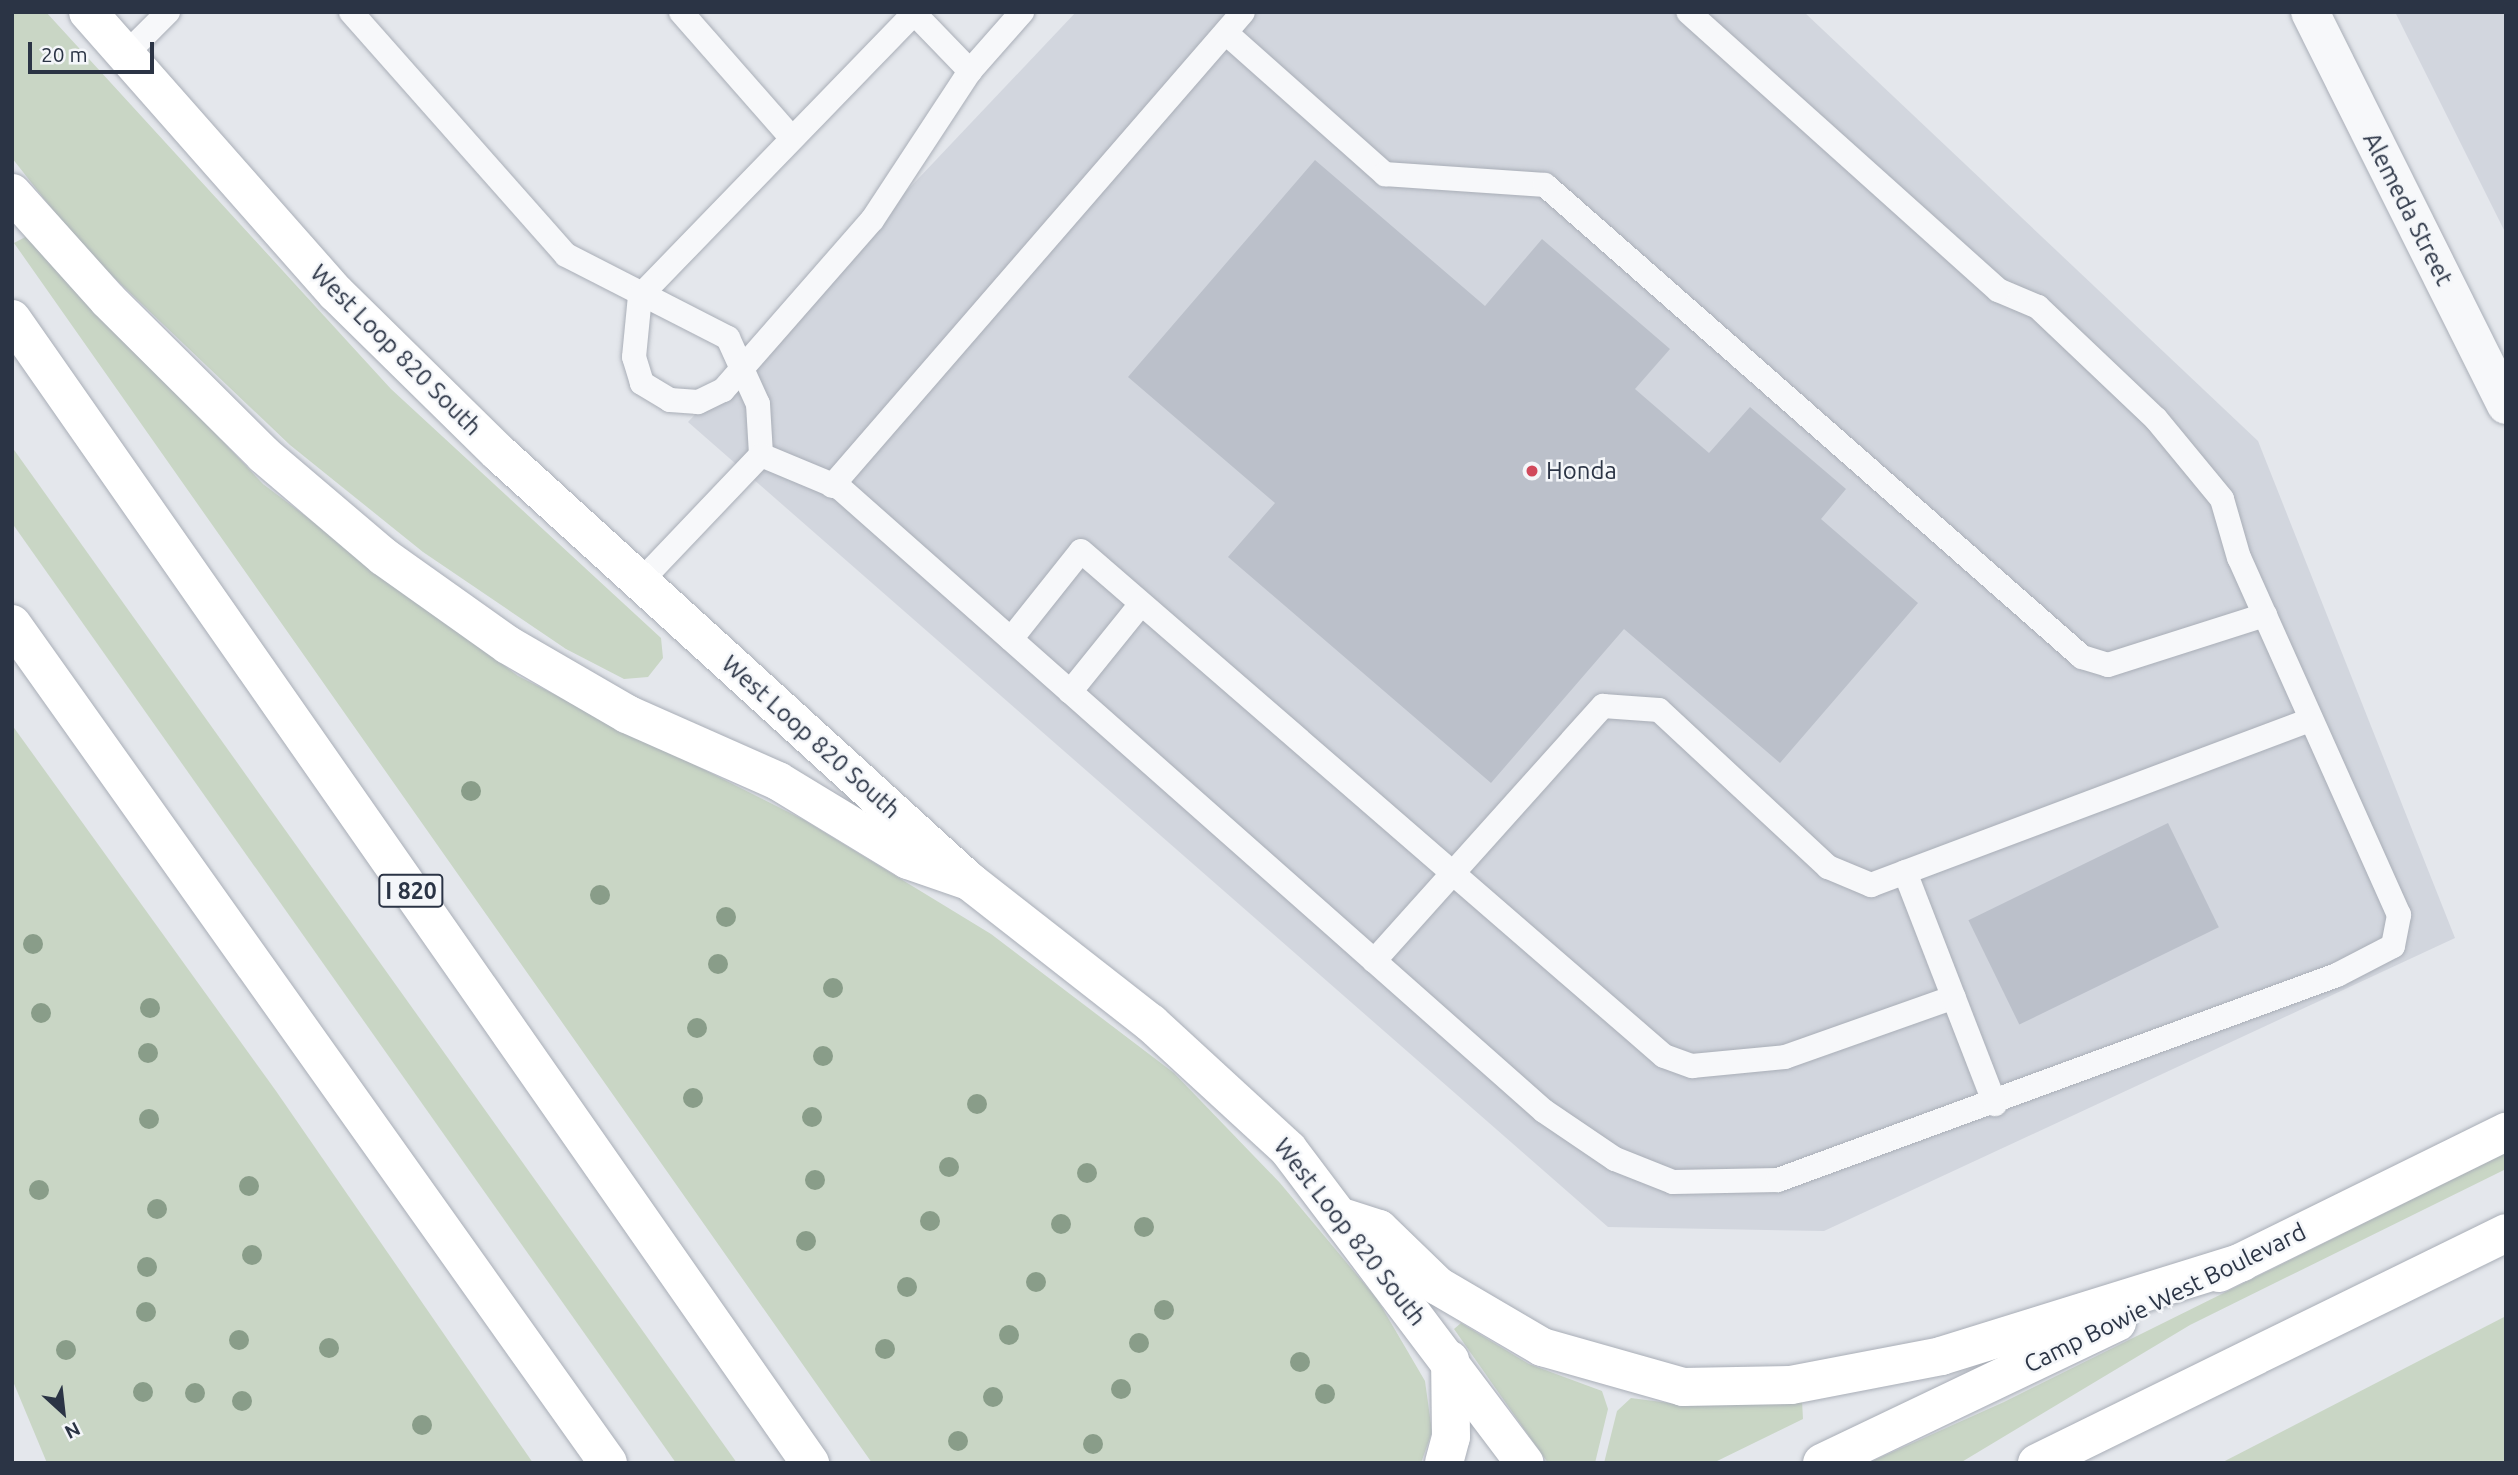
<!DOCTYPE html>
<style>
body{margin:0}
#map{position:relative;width:2518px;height:1475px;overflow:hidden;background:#e4e7ec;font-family:Ubuntu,sans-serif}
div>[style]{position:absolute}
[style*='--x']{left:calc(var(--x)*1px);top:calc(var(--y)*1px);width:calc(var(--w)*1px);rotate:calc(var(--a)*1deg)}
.built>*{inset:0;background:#d2d6de}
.green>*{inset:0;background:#c9d6c5}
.building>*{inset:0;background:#bbc0ca;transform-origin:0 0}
.roads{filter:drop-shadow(0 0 2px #a9aeb7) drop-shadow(0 0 2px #a9aeb7)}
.lane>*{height:24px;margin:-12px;padding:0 12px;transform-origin:12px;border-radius:12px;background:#f7f8fa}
.street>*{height:38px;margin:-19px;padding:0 19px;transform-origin:19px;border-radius:19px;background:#f7f8fa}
.secondary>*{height:38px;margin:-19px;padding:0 19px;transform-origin:19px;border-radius:19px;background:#fff}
.primary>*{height:38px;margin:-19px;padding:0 19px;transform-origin:19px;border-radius:19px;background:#fff}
.highway>*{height:38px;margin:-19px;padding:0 19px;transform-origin:19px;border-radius:19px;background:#fff}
.trees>*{width:20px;height:20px;margin:-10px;border-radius:50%;background:#899d89}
.dots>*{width:19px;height:19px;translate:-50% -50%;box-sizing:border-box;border:4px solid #f4f6f9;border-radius:50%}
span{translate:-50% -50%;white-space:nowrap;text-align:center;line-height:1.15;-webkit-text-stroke:5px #f4f6f9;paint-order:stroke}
.shield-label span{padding:2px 5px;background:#f4f6f9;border:2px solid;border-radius:5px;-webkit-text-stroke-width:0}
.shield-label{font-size:23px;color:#2b3445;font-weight:700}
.street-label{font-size:24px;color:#2b3445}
.poi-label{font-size:24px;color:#2b3445}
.left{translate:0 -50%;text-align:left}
.frame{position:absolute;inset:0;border:14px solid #2b3445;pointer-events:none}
.north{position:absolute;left:28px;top:1377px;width:70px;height:70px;-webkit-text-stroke:5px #f4f6f9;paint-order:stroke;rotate:153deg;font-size:19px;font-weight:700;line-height:28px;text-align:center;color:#2b3445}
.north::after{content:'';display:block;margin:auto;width:24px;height:32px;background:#2b3445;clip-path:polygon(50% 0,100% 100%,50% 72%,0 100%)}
.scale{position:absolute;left:28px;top:42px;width:126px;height:32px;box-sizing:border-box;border:4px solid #2b3445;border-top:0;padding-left:9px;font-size:21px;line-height:24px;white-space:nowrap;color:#2b3445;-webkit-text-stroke:5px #f4f6f9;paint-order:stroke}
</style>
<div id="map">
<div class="built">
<div style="clip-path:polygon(1076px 12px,1804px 12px,2258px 441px,2455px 938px,1824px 1231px,1608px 1227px,688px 422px)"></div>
<div style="clip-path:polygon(2395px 12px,2506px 12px,2506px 234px)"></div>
</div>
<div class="green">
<div style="clip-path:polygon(12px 12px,46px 12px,391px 389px,661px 638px,663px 658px,648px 677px,624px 679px,566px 649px,423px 552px,290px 445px,82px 247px,12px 158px)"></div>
<div style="clip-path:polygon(29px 235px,263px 484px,518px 676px,804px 820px,991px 934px,1174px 1073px,1280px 1183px,1377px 1299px,1425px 1381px,1432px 1432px,1421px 1463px,872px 1463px,14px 243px)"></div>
<div style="clip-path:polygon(12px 447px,737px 1463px,676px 1463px,12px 523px)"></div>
<div style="clip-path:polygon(12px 725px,276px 1091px,533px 1463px,47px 1463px,12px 1379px)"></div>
<div style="clip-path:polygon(2506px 1153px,2506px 1169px,2190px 1325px,1960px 1463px,1868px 1463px,2004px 1402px)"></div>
<div style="clip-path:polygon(2506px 1316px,2506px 1463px,2221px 1463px)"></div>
<div style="clip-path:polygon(1461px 1323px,1529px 1364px,1602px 1391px,1608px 1409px,1595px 1463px,1548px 1463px,1454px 1329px)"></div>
<div style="clip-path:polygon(1631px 1398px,1692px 1406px,1802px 1401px,1803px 1419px,1713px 1463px,1604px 1463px,1617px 1411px)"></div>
</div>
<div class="building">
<div style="clip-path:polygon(1315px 160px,1485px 306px,1542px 239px,1670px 349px,1635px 389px,1709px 453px,1750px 407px,1846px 489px,1821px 519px,1918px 603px,1780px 763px,1624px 629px,1491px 783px,1228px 557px,1275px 503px,1128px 377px)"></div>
<div style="left:2168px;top:823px;width:116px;height:222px;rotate:64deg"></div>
</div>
<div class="roads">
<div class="lane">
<div style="--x:351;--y:12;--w:324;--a:48.5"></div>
<div style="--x:566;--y:255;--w:182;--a:27.1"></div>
<div style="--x:728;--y:338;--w:72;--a:65.6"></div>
<div style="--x:758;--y:404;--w:51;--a:86.6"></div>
<div style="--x:761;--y:455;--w:86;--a:22.7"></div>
<div style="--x:840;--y:488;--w:940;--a:41.51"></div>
<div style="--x:1544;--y:1111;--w:86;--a:34.1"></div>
<div style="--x:1615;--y:1159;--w:62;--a:21.6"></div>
<div style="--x:1673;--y:1182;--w:105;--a:-1.1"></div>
<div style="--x:1778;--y:1180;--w:595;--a:-20.14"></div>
<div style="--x:2337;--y:975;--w:63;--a:-27.4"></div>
<div style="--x:2393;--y:946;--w:32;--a:-79"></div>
<div style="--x:2399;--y:915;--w:391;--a:-114.1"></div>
<div style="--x:2239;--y:558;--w:61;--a:-106.1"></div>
<div style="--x:2222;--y:499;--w:104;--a:-129.5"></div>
<div style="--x:2156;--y:419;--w:163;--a:-136.5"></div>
<div style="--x:2038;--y:307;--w:43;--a:-157"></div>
<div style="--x:1998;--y:290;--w:416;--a:-138.1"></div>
<div style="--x:681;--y:12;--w:165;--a:48.7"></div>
<div style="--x:1226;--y:33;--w:213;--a:41.6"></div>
<div style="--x:1385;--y:174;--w:160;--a:3.9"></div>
<div style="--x:1545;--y:185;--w:715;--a:41.31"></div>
<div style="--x:2082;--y:657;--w:27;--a:17"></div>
<div style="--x:2108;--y:665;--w:165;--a:-17.7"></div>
<div style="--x:125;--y:55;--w:61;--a:-45"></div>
<div style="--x:970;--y:71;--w:178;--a:123.3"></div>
<div style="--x:872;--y:220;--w:226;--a:131.2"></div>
<div style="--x:723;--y:390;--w:28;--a:154"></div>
<div style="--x:698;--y:402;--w:28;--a:-176"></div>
<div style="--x:670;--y:400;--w:33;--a:-149"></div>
<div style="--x:642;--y:383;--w:27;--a:-107"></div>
<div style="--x:634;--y:357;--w:61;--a:-84.4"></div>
<div style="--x:640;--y:296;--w:394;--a:-45.9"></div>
<div style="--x:914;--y:13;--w:81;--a:46"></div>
<div style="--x:970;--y:71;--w:79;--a:-48.6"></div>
<div style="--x:832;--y:486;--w:627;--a:-49.07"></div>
<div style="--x:640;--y:582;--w:175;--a:-46.4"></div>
<div style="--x:1011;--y:639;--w:112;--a:-51.5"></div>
<div style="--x:1081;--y:551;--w:771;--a:40.9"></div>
<div style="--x:1664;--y:1056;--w:30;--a:20"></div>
<div style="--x:1692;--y:1066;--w:93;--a:-5.5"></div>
<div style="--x:1785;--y:1057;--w:179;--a:-19.5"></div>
<div style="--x:1070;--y:692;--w:113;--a:-51.1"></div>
<div style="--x:1905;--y:872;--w:249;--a:68.8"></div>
<div style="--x:1374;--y:961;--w:343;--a:-48.1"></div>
<div style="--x:1603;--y:706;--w:56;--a:4.1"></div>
<div style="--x:1659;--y:710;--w:231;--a:42.9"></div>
<div style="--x:1828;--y:867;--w:47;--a:22.7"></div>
<div style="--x:1871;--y:885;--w:470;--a:-20.6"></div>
</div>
<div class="street">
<div style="--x:2310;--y:12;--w:439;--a:63.5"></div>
</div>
<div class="secondary">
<div style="--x:88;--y:12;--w:375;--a:48.6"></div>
<div style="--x:336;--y:293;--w:228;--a:44.5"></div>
<div style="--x:499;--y:453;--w:636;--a:42.32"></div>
<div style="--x:969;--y:881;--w:231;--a:38"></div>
<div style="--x:1151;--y:1023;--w:186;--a:42.6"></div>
<div style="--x:1288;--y:1149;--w:393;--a:53"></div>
<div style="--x:1444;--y:1463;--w:27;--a:-75"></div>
<div style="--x:1451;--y:1437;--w:77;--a:-90.7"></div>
</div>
<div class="primary">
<div style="--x:1345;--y:1218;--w:36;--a:18"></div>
<div style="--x:1379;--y:1229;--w:82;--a:44"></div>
<div style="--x:1438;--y:1286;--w:121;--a:30.4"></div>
<div style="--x:1542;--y:1347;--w:147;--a:15.8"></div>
<div style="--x:1683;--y:1387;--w:108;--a:-1.1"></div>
<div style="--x:1791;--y:1385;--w:153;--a:-10.9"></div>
<div style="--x:1941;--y:1356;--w:315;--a:-17.3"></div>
<div style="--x:2219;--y:1273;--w:320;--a:-26.2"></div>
<div style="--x:1822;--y:1463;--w:327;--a:-25.5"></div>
<div style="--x:2037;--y:1463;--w:522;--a:-26.12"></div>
</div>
<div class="highway">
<div style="--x:12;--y:193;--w:144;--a:48.1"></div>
<div style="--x:108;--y:300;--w:220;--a:44.8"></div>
<div style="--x:264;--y:455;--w:157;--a:40.4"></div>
<div style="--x:384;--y:557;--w:152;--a:35.4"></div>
<div style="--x:508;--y:645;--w:138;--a:30.1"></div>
<div style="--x:627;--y:714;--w:165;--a:23.9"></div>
<div style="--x:778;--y:781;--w:152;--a:31.3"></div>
<div style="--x:908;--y:860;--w:65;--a:19"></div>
<div style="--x:12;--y:319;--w:1395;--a:55.1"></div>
<div style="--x:12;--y:624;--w:1029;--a:54.61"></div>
</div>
</div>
<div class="trees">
<div style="left:471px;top:791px"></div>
<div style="left:600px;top:895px"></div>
<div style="left:726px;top:917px"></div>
<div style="left:33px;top:944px"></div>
<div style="left:718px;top:964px"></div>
<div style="left:833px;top:988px"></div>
<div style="left:150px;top:1008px"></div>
<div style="left:41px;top:1013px"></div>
<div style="left:697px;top:1028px"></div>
<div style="left:148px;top:1053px"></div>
<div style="left:823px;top:1056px"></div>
<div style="left:693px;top:1098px"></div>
<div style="left:977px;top:1104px"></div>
<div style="left:812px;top:1117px"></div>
<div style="left:149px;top:1119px"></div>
<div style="left:949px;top:1167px"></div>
<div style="left:1087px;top:1173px"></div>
<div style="left:815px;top:1180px"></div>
<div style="left:249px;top:1186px"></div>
<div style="left:39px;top:1190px"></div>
<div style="left:157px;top:1209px"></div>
<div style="left:930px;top:1221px"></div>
<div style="left:1061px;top:1224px"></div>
<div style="left:1144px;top:1227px"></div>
<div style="left:806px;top:1241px"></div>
<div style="left:252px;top:1255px"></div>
<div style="left:147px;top:1267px"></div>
<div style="left:1036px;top:1282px"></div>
<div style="left:907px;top:1287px"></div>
<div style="left:1164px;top:1310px"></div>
<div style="left:146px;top:1312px"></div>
<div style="left:1009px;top:1335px"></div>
<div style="left:239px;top:1340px"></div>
<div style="left:1139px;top:1343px"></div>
<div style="left:329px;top:1348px"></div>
<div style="left:885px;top:1349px"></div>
<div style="left:66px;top:1350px"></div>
<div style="left:1300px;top:1362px"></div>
<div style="left:1121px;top:1389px"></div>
<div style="left:143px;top:1392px"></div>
<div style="left:195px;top:1393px"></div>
<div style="left:1325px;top:1394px"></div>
<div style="left:993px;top:1397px"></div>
<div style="left:242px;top:1401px"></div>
<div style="left:422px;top:1425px"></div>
<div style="left:958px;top:1441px"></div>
<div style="left:1093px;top:1444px"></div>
</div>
<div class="dots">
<div style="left:1532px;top:471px;background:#d1495b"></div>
</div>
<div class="shield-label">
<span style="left:411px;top:891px">I 820</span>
</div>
<div class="street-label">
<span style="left:2408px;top:209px;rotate:63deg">Alemeda Street</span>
<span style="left:396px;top:350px;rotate:45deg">West Loop 820 South</span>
<span style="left:811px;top:737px;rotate:42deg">West Loop 820 South</span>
<span style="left:1350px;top:1232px;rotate:52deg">West Loop 820 South</span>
<span style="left:2165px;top:1298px;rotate:-26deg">Camp Bowie West Boulevard</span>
</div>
<div class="poi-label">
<span class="left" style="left:1546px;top:471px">Honda</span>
</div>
<div class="frame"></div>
<div class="north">N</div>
<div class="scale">20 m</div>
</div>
